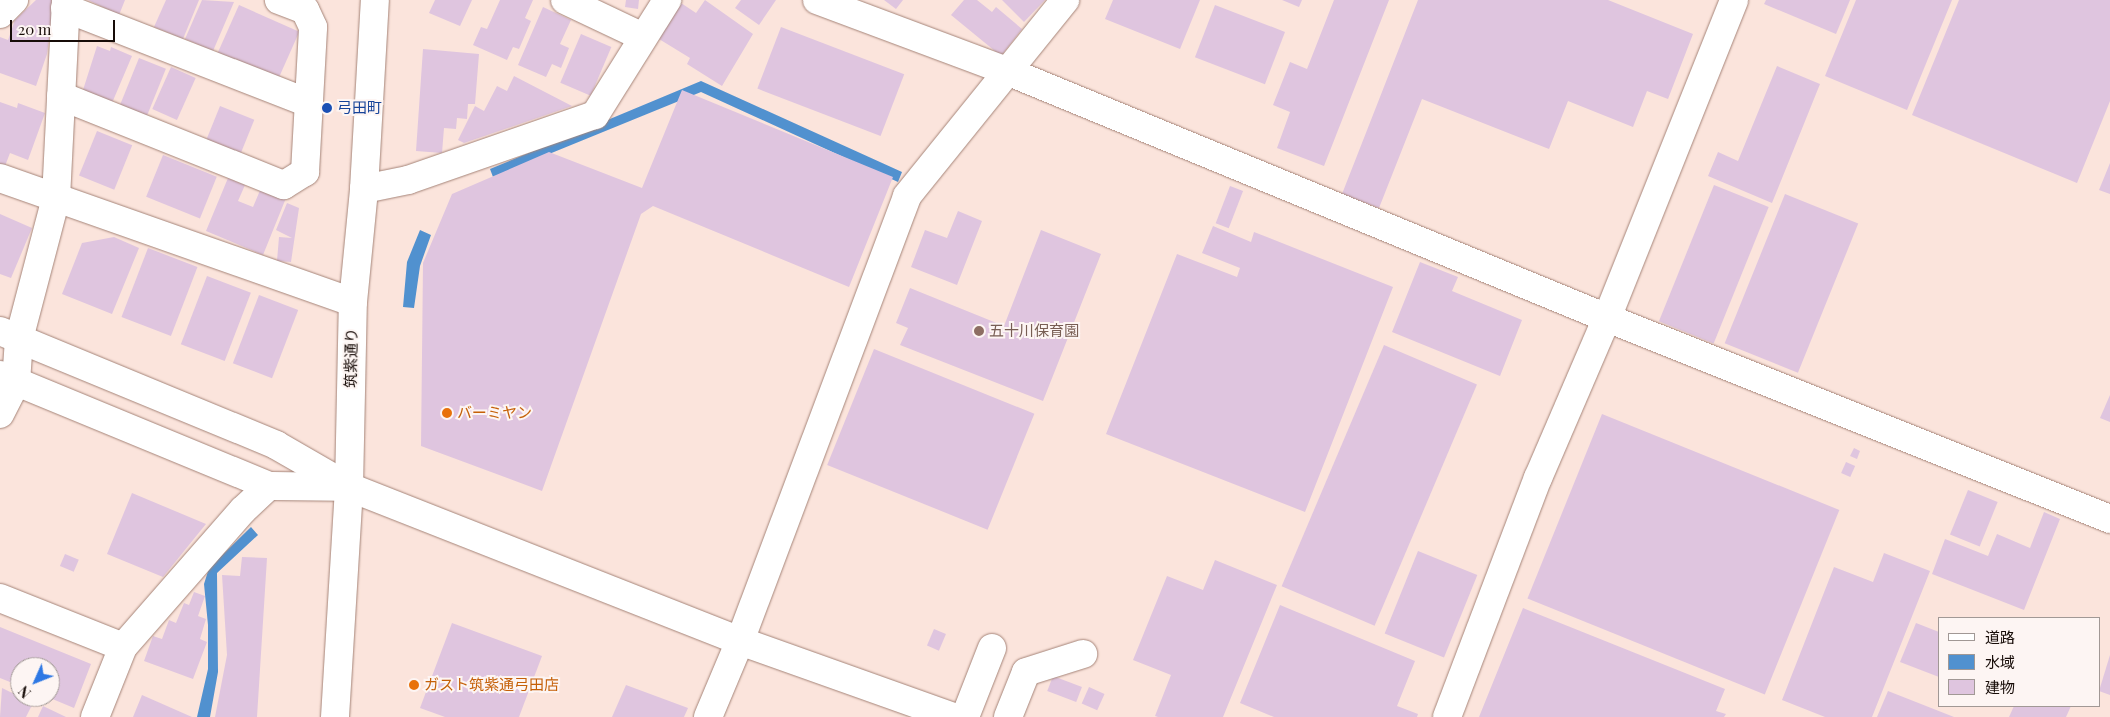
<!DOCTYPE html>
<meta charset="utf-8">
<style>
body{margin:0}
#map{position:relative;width:2110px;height:717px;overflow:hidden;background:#fbe4dc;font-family:"Playfair Display","Noto Sans JP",serif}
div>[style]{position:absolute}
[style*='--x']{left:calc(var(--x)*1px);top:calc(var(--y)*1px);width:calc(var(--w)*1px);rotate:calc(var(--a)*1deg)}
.water>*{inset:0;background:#5191cf}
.building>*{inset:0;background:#dfc5df;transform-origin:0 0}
.roads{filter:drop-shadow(0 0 1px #a58478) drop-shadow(0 0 1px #a58478)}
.minor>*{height:28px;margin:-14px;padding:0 14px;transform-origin:14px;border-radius:14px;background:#fff}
.dots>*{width:14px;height:14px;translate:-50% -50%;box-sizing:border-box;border:2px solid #fdf5f3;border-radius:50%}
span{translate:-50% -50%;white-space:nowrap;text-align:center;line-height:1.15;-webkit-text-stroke:4px #fdf5f3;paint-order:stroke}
.transit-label{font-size:15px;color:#164399}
.left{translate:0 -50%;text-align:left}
.education-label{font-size:15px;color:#785e54}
.street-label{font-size:15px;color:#170c08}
.food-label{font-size:15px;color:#c56008}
.legend{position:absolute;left:1938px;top:617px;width:162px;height:90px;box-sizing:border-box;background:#fdf5f3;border:1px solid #a19895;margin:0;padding:6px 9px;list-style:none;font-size:15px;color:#170c08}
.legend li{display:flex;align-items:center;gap:10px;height:25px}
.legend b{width:25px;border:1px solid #a19895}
.north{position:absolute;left:10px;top:657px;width:50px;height:50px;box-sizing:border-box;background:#fdf5f3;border:1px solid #a19895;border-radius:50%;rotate:226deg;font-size:14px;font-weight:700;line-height:20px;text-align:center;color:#170c08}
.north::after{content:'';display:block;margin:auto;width:18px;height:22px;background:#2e78e4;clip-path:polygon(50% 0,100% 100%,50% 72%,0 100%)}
.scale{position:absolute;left:10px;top:20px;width:105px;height:22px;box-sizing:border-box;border:2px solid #170c08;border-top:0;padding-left:6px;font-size:15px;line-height:18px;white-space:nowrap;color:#170c08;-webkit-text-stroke:4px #fdf5f3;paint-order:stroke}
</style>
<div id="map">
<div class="water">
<div style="clip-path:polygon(701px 81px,902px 172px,898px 182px,701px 92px,493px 177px,490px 169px)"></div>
<div style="clip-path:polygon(420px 230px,431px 235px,420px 266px,414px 308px,403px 307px,407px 262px)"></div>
<div style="clip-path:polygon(251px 527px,258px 535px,217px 573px,218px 672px,210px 717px,197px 717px,208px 669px,208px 625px,204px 584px,209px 568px)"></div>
</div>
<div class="building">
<div style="clip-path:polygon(36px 0,54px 0,47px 54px,36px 86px,0 73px,0 37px,8px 40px,15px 20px)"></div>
<div style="clip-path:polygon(88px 0,125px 0,119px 15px)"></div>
<div style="clip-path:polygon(166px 0,199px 0,183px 39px,154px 27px)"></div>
<div style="clip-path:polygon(202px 0,234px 2px,213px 51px,185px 39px)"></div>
<div style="clip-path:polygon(435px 0,472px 0,460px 26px,429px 13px)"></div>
<div style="clip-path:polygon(500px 0,533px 0,525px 18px,531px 21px,519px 49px,513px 47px,507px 60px,473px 45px,481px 27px,487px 29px)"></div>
<div style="clip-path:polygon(626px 0,639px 0,638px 9px,625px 7px)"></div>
<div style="clip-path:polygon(705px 0,753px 34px,722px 86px,687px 64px,690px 58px,659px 39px,681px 3px,696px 13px)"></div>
<div style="clip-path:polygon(741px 0,776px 0,759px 25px,735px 8px)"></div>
<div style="clip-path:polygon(884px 0,903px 0,896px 9px)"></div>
<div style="clip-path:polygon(964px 0,977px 0,992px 12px,996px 7px,1022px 29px,1001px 56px,951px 15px)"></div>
<div style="clip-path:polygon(1002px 0,1045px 0,1024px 22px)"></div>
<div style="clip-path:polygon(1113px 0,1200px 0,1180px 49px,1105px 19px)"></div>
<div style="clip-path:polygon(1282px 0,1302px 0,1299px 7px)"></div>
<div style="clip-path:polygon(1334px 0,1389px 0,1324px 166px,1277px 148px,1290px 112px,1273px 105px,1290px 62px,1307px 69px)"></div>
<div style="clip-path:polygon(1418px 0,1608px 0,1693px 34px,1668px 99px,1647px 91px,1633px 127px,1568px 101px,1549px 149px,1422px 99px,1379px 208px,1342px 194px)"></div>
<div style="clip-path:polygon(1766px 0,1850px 0,1836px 34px,1764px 4px)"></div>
<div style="clip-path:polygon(1856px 0,1952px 0,1907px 110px,1825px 76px)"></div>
<div style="clip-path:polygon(1959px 0,2110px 0,2110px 101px,2077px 183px,1912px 115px)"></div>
<div style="left:239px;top:5px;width:66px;height:52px;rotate:24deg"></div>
<div style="left:1215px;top:5px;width:75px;height:56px;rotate:21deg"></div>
<div style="clip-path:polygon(543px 7px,571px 20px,560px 44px,569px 48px,561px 68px,552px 64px,546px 77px,518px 65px)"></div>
<div style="left:781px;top:27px;width:132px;height:66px;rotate:21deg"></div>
<div style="left:581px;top:34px;width:33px;height:53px;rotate:23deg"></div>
<div style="clip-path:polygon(97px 46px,110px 51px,111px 47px,132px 56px,112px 103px,83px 90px)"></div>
<div style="clip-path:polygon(423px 49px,479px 54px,475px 104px,468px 104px,467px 119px,457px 118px,456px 129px,444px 128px,442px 153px,416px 151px)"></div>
<div style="left:139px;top:58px;width:29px;height:51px;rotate:22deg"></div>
<div style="clip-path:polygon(1777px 66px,1820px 84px,1772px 203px,1708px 176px,1718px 152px,1738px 161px)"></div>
<div style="left:171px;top:67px;width:27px;height:46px;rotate:24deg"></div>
<div style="clip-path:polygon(514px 76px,572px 106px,464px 143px,458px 140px,475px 106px,484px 111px,497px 86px,507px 91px)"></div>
<div style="clip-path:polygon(682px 90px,893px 177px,849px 287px,653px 206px,641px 214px,542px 491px,421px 446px,423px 263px,452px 194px,549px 152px,642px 188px)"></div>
<div style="clip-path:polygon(0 102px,17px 108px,18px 103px,45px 113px,28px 160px,10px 153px,5px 166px,0 164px)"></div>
<div style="left:220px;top:106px;width:37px;height:38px;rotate:22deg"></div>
<div style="left:97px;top:131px;width:38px;height:48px;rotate:22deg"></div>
<div style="left:163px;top:155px;width:58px;height:45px;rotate:22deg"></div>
<div style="clip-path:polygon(2110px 163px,2110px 194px,2099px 190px)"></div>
<div style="clip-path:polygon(228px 178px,245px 185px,238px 201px,253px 207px,261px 188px,286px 198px,263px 255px,206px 231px)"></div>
<div style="left:1714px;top:185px;width:59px;height:147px;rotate:22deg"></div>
<div style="left:1230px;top:186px;width:14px;height:40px;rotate:21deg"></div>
<div style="left:1785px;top:194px;width:79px;height:161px;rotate:22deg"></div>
<div style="clip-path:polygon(287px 203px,299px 208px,291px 262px,277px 261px,279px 237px,292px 238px,276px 230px)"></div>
<div style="clip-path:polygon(958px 211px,982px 221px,957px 285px,911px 267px,925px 230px,947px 238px)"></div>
<div style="clip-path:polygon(0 214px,32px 228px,11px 278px,0 274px)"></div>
<div style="clip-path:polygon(1213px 226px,1251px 242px,1254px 232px,1393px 287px,1305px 512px,1106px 434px,1177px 254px,1237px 277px,1240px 268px,1202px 253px)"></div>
<div style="clip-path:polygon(1041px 230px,1101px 254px,1043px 401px,900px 345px,908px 328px,896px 323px,910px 288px,1004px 326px)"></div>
<div style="clip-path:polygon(114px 237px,139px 248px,112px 314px,62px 294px,82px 243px)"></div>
<div style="left:148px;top:248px;width:53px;height:74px;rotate:21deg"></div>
<div style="clip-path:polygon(1420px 262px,1458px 277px,1452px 291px,1522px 320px,1500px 376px,1392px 332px)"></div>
<div style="left:207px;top:276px;width:47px;height:73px;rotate:21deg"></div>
<div style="left:259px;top:295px;width:42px;height:73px;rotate:21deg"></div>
<div style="left:1384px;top:345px;width:101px;height:262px;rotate:23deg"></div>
<div style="left:874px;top:349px;width:173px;height:125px;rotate:22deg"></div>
<div style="clip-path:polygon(2110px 395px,2110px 422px,2100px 418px)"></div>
<div style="left:1602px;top:414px;width:256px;height:199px;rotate:22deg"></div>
<div style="clip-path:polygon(1854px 448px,1860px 451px,1857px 459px,1850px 456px)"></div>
<div style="left:1846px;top:462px;width:10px;height:12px;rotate:24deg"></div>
<div style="left:1968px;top:490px;width:32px;height:48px;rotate:22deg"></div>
<div style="clip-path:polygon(132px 493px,206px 524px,163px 577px,107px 554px)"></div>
<div style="clip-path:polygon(2044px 512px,2060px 519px,2024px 610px,1932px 574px,1945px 539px,1988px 556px,1997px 534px,2030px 548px)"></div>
<div style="left:1418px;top:551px;width:64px;height:89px;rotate:22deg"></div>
<div style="clip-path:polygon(1884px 553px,1930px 571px,1872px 717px,1825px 717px,1782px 700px,1834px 567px,1873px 582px)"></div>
<div style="left:65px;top:554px;width:15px;height:13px;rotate:23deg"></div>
<div style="clip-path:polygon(242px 557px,267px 558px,257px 717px,215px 717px,227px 655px,222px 575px,240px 576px)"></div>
<div style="clip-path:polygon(1215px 560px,1277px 585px,1223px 717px,1158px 717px,1155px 716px,1171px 675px,1133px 660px,1167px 576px,1203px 590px)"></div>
<div style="clip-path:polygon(194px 592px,205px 596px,198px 616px,206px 619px,200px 639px,207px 642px,193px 679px,144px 661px,153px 636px,162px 639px,169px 620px,176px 623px,184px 603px,189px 605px)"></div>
<div style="clip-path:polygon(1280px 605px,1415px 661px,1397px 706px,1418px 714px,1417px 717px,1274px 717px,1240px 703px)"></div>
<div style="clip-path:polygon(1523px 608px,1725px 689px,1716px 711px,1726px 714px,1724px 717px,1479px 717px)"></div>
<div style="clip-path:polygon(452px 623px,542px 656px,519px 717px,445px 717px,420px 708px)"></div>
<div style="clip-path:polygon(1916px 623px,1939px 632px,1939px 677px,1900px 662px)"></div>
<div style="clip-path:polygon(0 627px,91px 664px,74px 708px,50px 698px,50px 667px,20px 667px,20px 686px,0 678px)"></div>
<div style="left:934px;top:629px;width:13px;height:18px;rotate:23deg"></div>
<div style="clip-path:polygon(2110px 655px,2110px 695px,2099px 691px)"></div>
<div style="left:1053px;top:676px;width:31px;height:16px;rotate:21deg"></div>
<div style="clip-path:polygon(626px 685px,688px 708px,684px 717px,612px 717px)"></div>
<div style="left:1089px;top:687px;width:17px;height:18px;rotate:24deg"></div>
<div style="clip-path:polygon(2px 688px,33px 703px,26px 717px,0 717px)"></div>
<div style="clip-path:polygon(1888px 691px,1954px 717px,1877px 717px)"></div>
<div style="clip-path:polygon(142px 695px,192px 717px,133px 717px)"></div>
<div style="clip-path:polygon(43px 706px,66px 717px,38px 717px)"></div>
<div style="clip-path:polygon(2014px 706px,2071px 706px,2066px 717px,2009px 717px)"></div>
</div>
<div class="roads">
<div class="minor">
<div style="--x:565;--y:0;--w:86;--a:25.4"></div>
<div style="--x:817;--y:0;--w:203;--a:20.5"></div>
<div style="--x:1007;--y:71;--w:649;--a:22.38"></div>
<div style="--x:1607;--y:318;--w:542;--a:21.78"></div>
<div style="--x:65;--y:8;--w:262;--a:21.3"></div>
<div style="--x:0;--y:14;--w:20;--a:-45"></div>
<div style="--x:61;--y:96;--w:240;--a:21.8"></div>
<div style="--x:284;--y:185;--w:25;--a:-32"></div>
<div style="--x:305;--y:172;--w:145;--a:-86.8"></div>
<div style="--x:313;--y:27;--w:19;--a:-115"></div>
<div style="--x:305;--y:10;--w:28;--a:-159"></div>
<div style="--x:0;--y:178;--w:374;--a:19.4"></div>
<div style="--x:364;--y:189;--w:45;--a:-11.6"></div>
<div style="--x:408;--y:180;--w:198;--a:-19.2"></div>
<div style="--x:595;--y:115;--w:136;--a:-57.9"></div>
<div style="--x:0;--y:331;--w:299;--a:22.4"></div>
<div style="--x:276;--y:445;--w:84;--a:29.9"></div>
<div style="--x:349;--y:487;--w:420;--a:21.5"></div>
<div style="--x:740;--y:641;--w:227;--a:19.6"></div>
<div style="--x:0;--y:375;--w:291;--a:22.4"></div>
<div style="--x:269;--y:486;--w:78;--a:0.7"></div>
<div style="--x:0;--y:414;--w:36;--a:-63"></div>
<div style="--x:16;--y:382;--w:43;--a:-86"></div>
<div style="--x:19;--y:339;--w:146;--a:-75.3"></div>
<div style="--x:56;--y:198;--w:198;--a:-87.1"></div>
<div style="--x:0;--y:598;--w:132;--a:21.7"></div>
<div style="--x:95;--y:717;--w:75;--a:-68.2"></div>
<div style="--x:123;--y:647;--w:182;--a:-48.8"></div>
<div style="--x:243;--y:510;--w:35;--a:-43"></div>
<div style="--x:335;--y:717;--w:230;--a:-86.5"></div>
<div style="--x:349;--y:487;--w:185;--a:-88.8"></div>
<div style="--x:353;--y:302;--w:114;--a:-84.4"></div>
<div style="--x:364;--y:189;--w:189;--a:-86.7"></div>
<div style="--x:708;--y:717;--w:82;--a:-67.2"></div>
<div style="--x:740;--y:641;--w:475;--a:-69.4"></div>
<div style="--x:907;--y:196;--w:252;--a:-51.1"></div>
<div style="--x:965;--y:717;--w:74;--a:-68.6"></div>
<div style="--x:1008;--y:717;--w:48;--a:-68.2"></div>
<div style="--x:1026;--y:672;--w:60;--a:-17.5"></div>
<div style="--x:1447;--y:717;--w:256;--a:-69.2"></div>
<div style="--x:1538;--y:478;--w:174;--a:-66.7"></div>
<div style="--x:1607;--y:318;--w:342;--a:-68.2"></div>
</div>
</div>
<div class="dots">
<div style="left:327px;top:108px;background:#1a4fb4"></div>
<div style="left:979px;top:331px;background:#8d6e63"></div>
<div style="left:447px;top:413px;background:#e8710a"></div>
<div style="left:414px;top:685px;background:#e8710a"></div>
</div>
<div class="transit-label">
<span class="left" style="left:337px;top:108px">弓田町</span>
</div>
<div class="education-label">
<span class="left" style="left:989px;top:331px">五十川保育園</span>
</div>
<div class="street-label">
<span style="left:351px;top:358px;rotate:-89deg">筑紫通り</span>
</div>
<div class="food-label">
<span class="left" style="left:457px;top:413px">バーミヤン</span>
<span class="left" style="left:424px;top:685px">ガスト筑紫通弓田店</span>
</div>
<ul class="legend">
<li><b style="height:6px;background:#fff"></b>道路</li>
<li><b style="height:14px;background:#5191cf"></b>水域</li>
<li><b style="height:14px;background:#dfc5df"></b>建物</li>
</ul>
<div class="north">N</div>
<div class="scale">20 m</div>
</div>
